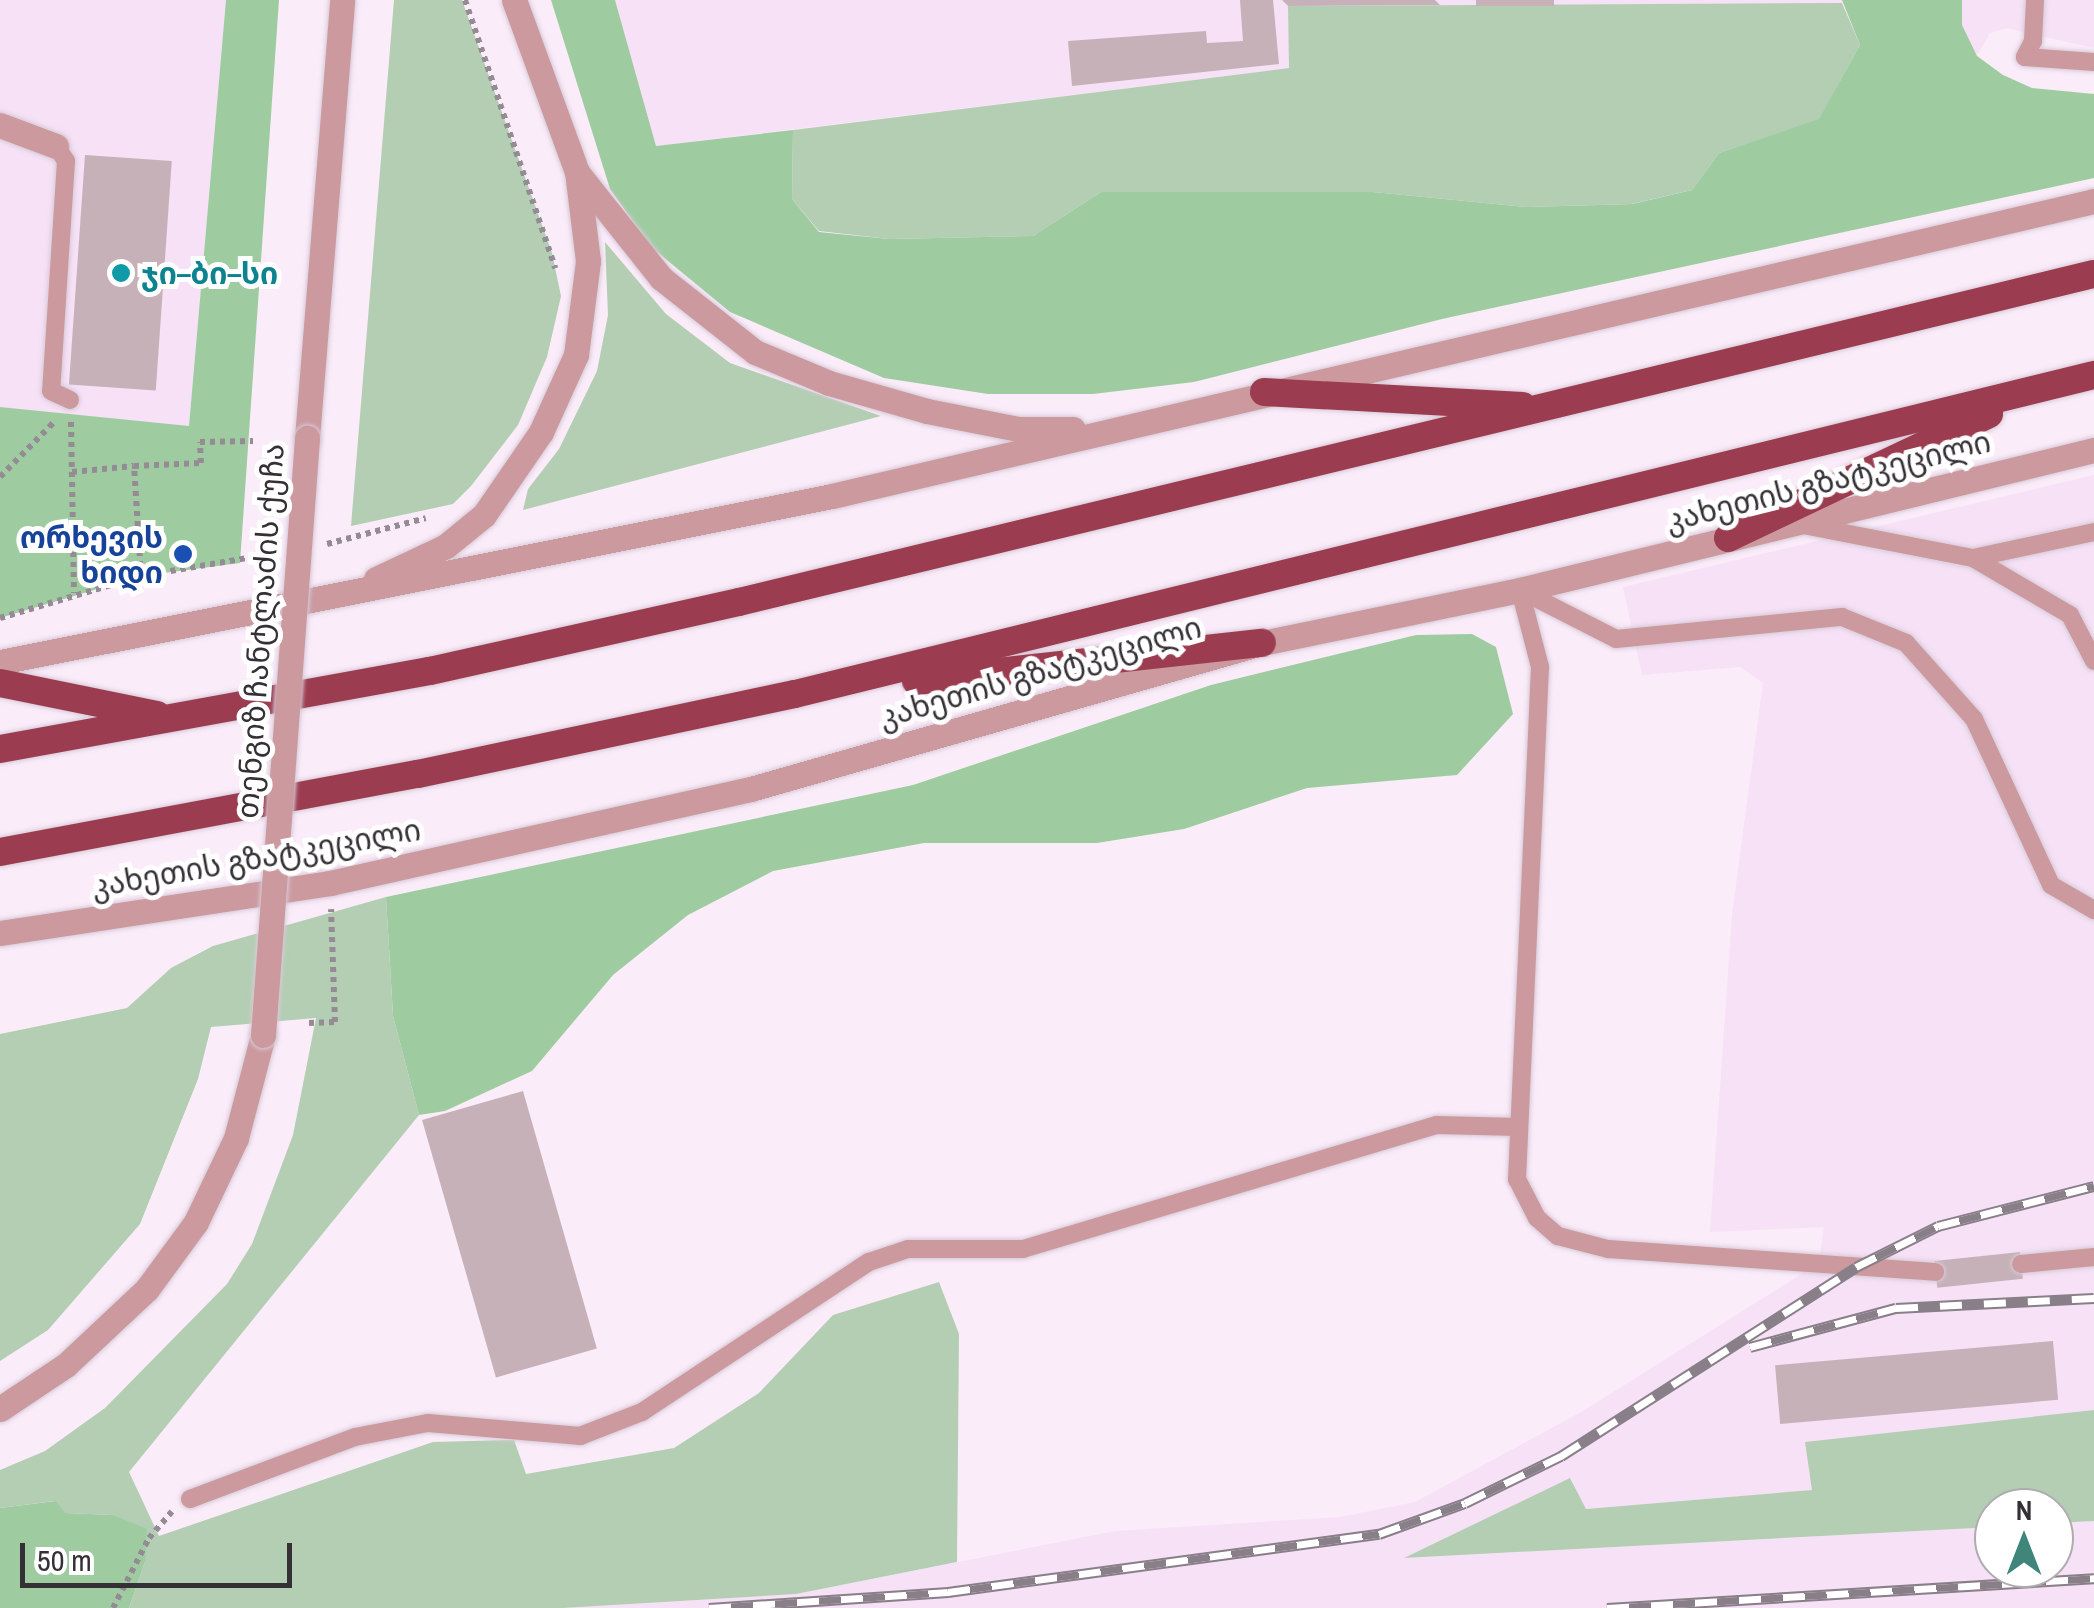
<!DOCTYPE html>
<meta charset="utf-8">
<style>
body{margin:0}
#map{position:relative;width:2094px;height:1608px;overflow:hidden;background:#fbecfa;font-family:"Archivo Narrow","Noto Sans Georgian",sans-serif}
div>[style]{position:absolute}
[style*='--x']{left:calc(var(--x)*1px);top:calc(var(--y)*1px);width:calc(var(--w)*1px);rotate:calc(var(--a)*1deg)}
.built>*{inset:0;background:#f6e1f6}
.green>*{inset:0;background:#b3ceb3}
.forest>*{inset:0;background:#9ecca0}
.building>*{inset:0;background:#c6b1b8;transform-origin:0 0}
.path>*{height:6px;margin-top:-3px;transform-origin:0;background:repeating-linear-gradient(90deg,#958b94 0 5px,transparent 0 10px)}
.roads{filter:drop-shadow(0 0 2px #d7cad7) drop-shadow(0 0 2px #d7cad7)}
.service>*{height:18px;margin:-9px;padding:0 9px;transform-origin:9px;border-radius:9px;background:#cc999f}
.minor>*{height:25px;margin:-12.5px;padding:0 12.5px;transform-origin:12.5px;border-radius:12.5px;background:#cc999f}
.tertiary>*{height:25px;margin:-12.5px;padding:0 12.5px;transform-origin:12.5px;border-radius:12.5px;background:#cc999f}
.trunk>*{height:28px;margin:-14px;padding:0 14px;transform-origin:14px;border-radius:14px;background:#9c3c50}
.rail>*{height:11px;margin-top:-5.5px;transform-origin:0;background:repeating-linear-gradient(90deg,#fff 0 22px,#887f88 0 44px);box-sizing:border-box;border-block:2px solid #887f88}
.bridges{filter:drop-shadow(0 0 2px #d7cad7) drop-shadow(0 0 2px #d7cad7)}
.tertiary-bridge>*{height:25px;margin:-12.5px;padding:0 12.5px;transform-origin:12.5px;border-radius:12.5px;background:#cc999f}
.dots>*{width:28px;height:28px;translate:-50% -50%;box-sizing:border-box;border:5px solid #fff;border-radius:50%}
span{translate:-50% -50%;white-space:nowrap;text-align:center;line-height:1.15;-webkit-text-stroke:10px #fff;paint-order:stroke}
.culture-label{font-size:30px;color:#0d838f;font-weight:700}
.left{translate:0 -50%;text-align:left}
.street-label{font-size:30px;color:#353035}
.transit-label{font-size:30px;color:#164399;font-weight:700}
.right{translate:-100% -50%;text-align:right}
.north{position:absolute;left:1974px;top:1488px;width:100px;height:100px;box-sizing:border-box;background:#fff;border:2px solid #aeacae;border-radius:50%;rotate:0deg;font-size:28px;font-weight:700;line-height:40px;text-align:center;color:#353035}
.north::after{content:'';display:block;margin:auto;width:35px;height:45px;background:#40857a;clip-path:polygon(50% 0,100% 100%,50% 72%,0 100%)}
.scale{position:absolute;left:20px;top:1543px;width:272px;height:45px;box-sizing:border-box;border:5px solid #353035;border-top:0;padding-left:12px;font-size:30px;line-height:35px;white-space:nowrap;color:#353035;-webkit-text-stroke:8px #fff;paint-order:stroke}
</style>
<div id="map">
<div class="built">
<div style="clip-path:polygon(0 0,226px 0,189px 427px,0 407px)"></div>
<div style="clip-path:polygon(615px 0,1842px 0,1842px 3px,1288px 6px,1290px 68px,656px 146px)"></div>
<div style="clip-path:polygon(1962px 0,2094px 0,2094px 48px,2006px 28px,1990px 33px,1977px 56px,1962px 25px)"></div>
<div style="clip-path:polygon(2094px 475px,2094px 1410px,1806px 1442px,1813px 1490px,1585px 1509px,1571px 1479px,1408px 1558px,1994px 1527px,1994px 1568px,2054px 1568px,2054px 1523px,2094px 1521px,2094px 1608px,563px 1608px,796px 1594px,1115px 1531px,1340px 1517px,1415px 1502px,1583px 1411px,1819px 1263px,1824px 1227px,1710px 1232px,1732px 915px,1763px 683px,1740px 667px,1642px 675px,1623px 587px)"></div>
</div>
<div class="green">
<div style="clip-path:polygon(394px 0,462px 0,552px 253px,561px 296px,547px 357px,518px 425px,471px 486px,453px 504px,351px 526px)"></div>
<div style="clip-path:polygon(1842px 3px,1860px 45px,1819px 120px,1719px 153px,1692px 190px,1631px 204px,1527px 207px,1373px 192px,1101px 192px,1033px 236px,889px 239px,819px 231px,792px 199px,793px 130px,1289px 68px,1288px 6px)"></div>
<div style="clip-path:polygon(605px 242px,666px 314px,730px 363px,881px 416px,523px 510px,528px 489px,559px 449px,597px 371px,608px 315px)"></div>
<div style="clip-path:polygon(386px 897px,393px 1016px,419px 1115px,129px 1472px,159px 1536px,433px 1442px,514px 1440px,526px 1474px,674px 1448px,759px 1393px,833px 1315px,939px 1282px,959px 1334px,957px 1562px,796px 1594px,563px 1608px,129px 1608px,145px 1562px,113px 1515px,66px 1513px,54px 1501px,0 1508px,0 1470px,45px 1451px,105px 1408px,227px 1284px,252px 1244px,293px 1135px,316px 1018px,211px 1027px,198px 1079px,140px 1224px,48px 1330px,0 1361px,0 1034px,127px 1008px,171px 968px,213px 946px)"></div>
<div style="clip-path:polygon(2094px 1410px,2094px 1521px,2054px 1523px,2054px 1508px,1994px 1508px,1994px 1527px,1404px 1558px,1570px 1478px,1586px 1509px,1812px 1490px,1805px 1442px)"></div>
</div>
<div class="forest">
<div style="clip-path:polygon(226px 0,279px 0,240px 563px,141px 576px,0 618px,0 407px,189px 426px)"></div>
<div style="clip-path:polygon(551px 0,615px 0,656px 146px,793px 130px,792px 199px,819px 232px,889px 239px,1033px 236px,1101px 192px,1373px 192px,1527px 207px,1632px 204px,1692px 190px,1719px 153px,1819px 119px,1860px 45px,1842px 0,1962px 0,1962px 25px,1977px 56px,2003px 75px,2032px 88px,2094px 94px,2094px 178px,1442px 319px,1194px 382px,1093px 394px,988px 394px,884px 378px,730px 312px,651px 247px,610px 189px)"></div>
<div style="clip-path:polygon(1472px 634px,1496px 647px,1513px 714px,1457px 775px,1307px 788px,1184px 829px,1097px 843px,924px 843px,773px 871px,688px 915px,613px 975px,532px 1071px,445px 1111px,419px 1115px,393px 1016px,386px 897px,913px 785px,1211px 685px,1416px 635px)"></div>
<div style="clip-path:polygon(55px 1501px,66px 1513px,113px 1515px,147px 1529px,145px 1562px,129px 1608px,0 1608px,0 1508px)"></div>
</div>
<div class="building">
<div style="clip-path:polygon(1240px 0,1273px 0,1279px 64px,1072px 86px,1068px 41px,1206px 31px,1207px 43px,1243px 41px)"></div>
<div style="clip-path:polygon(1282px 0,1435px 0,1440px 5px,1288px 6px)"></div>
<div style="left:1476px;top:0;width:78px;height:6px"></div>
<div style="left:85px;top:155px;width:87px;height:230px;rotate:4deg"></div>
<div style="left:523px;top:1091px;width:268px;height:105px;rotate:74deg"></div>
<div style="left:2020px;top:1252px;width:27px;height:86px;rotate:84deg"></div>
<div style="left:2053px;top:1341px;width:59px;height:279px;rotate:85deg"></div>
</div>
<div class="path">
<div style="--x:465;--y:0;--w:283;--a:71.4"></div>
<div style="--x:71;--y:422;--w:171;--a:89"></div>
<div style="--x:72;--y:472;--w:62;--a:-5.5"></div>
<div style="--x:0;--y:477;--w:78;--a:-45.5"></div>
<div style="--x:327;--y:544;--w:102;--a:-14.7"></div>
<div style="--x:141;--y:576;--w:110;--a:-93.6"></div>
<div style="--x:134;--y:466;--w:67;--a:-2.6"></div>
<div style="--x:201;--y:463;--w:21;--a:-93"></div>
<div style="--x:200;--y:442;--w:53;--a:-1.1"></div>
<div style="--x:0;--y:618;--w:147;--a:-16.6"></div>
<div style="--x:141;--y:576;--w:132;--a:-9.6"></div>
<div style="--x:309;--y:1023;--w:26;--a:-2"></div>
<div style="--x:335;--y:1022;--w:113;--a:-92"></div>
<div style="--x:113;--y:1608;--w:79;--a:-62.8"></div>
<div style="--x:149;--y:1538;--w:35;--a:-49"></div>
</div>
<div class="roads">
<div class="service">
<div style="--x:2035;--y:0;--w:41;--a:92.8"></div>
<div style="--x:2033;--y:41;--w:18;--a:117"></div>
<div style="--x:2025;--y:57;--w:69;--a:4.1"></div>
<div style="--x:56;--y:146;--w:18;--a:56"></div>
<div style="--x:66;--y:161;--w:230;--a:93.7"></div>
<div style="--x:51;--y:391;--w:21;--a:25"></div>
<div style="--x:1803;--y:525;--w:173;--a:11"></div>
<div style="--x:1973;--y:558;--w:124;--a:-12.1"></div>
<div style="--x:1973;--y:558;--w:113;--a:30.4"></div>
<div style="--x:2070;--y:615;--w:52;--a:62.4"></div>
<div style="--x:1520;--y:590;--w:80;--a:75.4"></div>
<div style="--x:1540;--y:667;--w:513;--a:92.57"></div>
<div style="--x:1517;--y:1179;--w:44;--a:62.9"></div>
<div style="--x:1537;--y:1218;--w:28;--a:41"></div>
<div style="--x:1558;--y:1236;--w:52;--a:14.6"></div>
<div style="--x:1608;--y:1249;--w:328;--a:4"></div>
<div style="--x:1520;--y:590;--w:108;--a:27"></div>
<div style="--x:1616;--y:639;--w:227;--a:-5.6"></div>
<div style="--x:1842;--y:617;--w:69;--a:22.1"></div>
<div style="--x:1906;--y:643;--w:102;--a:48.2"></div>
<div style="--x:1974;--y:719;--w:183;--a:65.1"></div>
<div style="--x:2051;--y:885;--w:50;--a:30.2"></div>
<div style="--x:2021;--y:1264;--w:73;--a:-5.5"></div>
<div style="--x:190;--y:1499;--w:176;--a:-20.6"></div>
<div style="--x:355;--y:1437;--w:74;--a:-10.9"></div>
<div style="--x:428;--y:1423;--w:153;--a:4.9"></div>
<div style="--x:580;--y:1436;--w:66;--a:-21.2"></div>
<div style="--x:642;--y:1412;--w:272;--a:-33.5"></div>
<div style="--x:869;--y:1262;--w:41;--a:-18.4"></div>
<div style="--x:908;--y:1249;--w:115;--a:0"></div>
<div style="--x:1023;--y:1249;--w:432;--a:-16.7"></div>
<div style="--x:1437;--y:1125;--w:82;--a:1.4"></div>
</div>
<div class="minor">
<div style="--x:0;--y:125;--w:60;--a:20.6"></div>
</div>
<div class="tertiary">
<div style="--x:580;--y:176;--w:130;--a:51.5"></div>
<div style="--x:661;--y:278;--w:120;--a:38.2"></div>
<div style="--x:755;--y:352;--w:80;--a:22.7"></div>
<div style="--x:829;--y:383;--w:102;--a:15.9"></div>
<div style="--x:927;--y:411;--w:93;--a:11.2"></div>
<div style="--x:1018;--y:429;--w:55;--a:0"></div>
<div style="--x:307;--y:438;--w:439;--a:-85.4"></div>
<div style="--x:376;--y:579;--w:77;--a:-25.2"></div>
<div style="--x:446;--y:546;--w:49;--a:-39.2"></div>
<div style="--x:484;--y:515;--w:101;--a:-55.5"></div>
<div style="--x:541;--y:432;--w:85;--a:-65.6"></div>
<div style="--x:576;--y:355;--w:95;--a:-82.7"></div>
<div style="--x:588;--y:261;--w:90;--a:-97"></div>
<div style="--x:577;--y:172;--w:183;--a:-110.1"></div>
<div style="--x:0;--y:662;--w:848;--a:-11.28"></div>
<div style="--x:832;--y:496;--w:1296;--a:-13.16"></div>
<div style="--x:0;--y:933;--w:334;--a:-8.6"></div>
<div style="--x:330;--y:883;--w:431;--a:-12.6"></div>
<div style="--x:751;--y:789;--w:531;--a:-15.95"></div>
<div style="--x:1262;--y:643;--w:263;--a:-11.6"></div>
<div style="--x:1520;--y:590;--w:591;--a:-13.71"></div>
<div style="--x:0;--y:1409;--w:79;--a:-33.7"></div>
<div style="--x:66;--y:1365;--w:111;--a:-43.2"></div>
<div style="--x:147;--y:1289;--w:83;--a:-53.8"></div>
<div style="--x:196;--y:1222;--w:93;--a:-64.5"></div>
<div style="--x:236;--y:1138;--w:106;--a:-75.3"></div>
</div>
<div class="trunk">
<div style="--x:1264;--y:392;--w:259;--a:3.1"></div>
<div style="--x:1728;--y:538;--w:289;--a:-25.4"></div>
<div style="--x:916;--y:681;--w:348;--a:-6.3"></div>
<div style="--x:0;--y:683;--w:160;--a:11.5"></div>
<div style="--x:0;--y:749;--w:437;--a:-10.3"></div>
<div style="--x:430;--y:671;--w:317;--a:-12.6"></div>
<div style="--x:739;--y:602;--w:1394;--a:-13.61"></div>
<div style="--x:0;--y:852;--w:425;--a:-10.6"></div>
<div style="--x:418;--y:774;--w:385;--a:-12"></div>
<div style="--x:795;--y:694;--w:1338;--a:-13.8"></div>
</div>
</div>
<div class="rail">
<div style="--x:1750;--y:1347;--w:151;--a:-15"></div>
<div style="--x:1896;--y:1308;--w:198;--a:-2.9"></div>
<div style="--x:709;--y:1608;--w:240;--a:-3.8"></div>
<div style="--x:948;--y:1592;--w:435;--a:-7.7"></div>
<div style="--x:1379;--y:1534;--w:91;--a:-19.8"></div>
<div style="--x:1465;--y:1503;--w:107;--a:-26.1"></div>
<div style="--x:1561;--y:1456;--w:350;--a:-32.6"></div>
<div style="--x:1856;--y:1267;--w:92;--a:-26.6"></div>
<div style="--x:1938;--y:1226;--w:161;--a:-14.4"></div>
<div style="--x:1607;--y:1608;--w:488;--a:-3.5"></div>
</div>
<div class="bridges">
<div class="tertiary-bridge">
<div style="--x:263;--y:1035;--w:599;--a:-85.78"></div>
</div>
</div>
<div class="dots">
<div style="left:121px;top:273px;background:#0f9aa8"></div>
<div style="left:183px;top:554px;background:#1a4fb4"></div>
</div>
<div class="culture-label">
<span class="left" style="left:141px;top:273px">ჯი–ბი–სი</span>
</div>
<div class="street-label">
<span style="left:1828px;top:481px;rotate:-14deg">კახეთის გზატკეცილი</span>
<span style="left:260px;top:631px;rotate:-86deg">თენგიზ ჩანტლაძის ქუჩა</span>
<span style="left:1040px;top:672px;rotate:-16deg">კახეთის გზატკეცილი</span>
<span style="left:256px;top:858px;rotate:-10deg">კახეთის გზატკეცილი</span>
</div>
<div class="transit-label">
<span class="right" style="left:163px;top:554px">ორხევის<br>ხიდი</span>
</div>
<div class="north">N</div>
<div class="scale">50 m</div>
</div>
